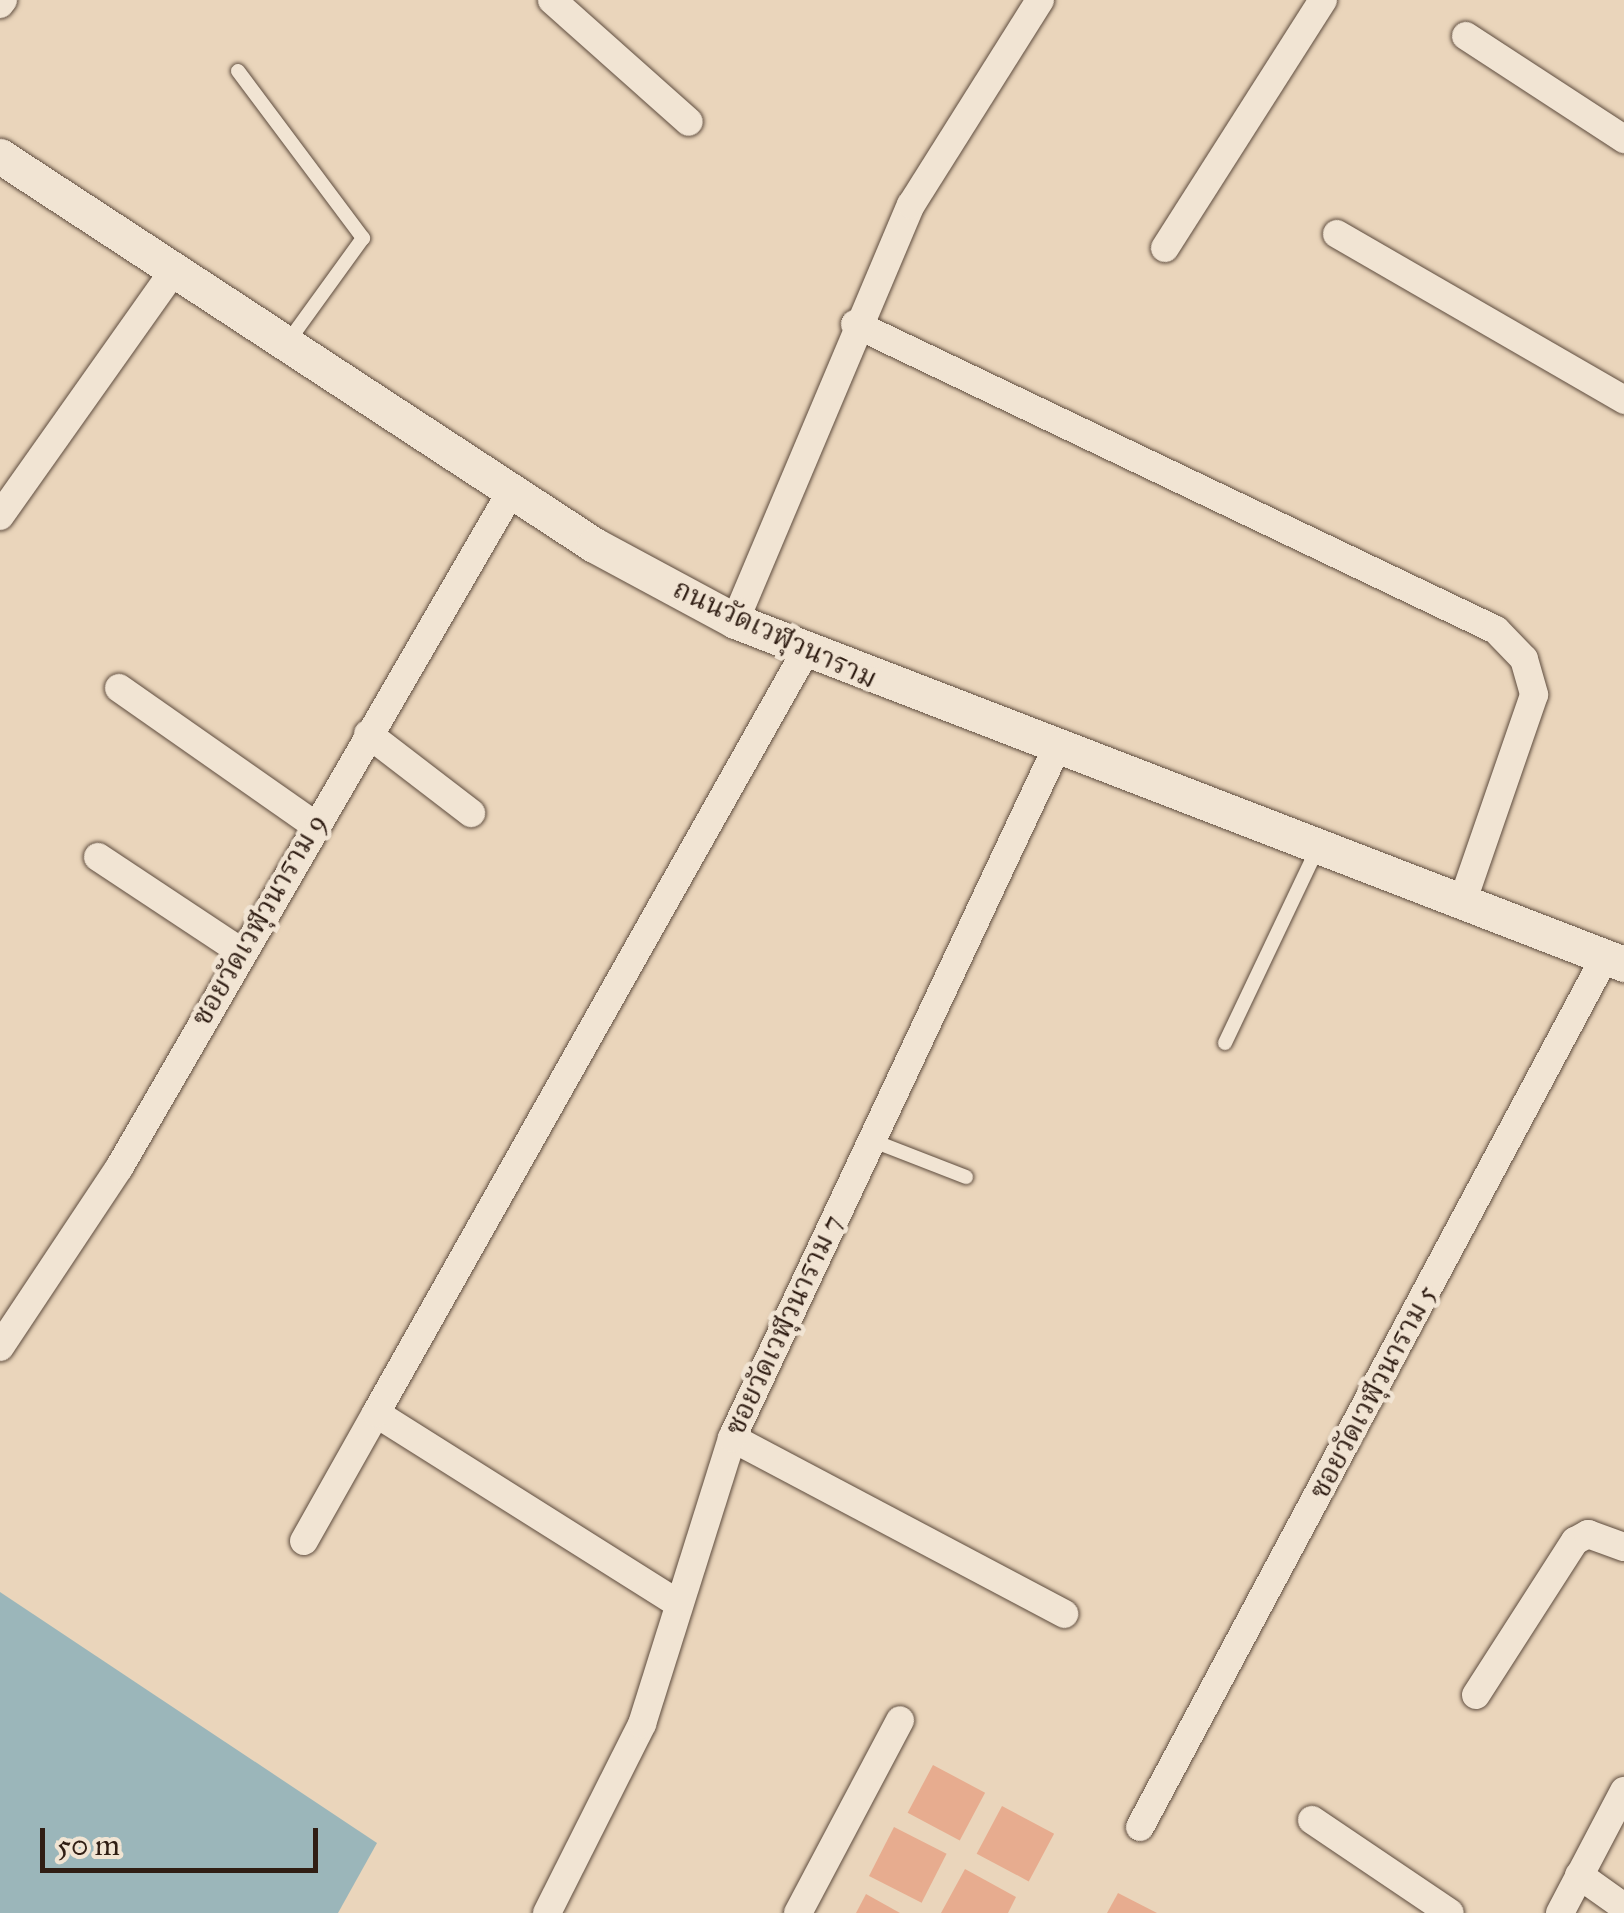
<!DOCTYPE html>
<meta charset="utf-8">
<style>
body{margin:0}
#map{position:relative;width:1624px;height:1913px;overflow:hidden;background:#ead5bb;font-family:"IM FELL Great Primer","Noto Serif Thai",serif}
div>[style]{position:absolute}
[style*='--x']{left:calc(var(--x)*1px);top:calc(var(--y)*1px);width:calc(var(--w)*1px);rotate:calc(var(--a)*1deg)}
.water>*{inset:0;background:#9bb6ba}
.building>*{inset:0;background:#e7ac8f;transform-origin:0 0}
.roads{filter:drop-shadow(0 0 2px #5e4c3e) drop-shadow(0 0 2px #5e4c3e)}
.service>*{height:14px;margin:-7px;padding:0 7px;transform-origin:7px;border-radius:7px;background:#f1e4d3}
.minor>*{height:28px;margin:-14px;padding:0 14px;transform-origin:14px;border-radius:14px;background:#f1e4d3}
.tertiary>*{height:35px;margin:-17.5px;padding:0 17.5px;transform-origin:17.5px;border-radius:17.5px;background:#f1e4d3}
span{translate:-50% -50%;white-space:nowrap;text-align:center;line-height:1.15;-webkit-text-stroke:9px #f1e4d3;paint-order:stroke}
.street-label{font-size:28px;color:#301e14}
.scale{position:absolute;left:40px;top:1828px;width:278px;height:45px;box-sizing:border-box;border:5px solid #301e14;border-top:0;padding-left:12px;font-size:30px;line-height:35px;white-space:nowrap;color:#301e14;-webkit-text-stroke:8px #f1e4d3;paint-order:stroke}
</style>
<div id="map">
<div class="water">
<div style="clip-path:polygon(0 1592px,377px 1843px,338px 1913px,0 1913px)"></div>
</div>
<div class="building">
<div style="left:933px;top:1765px;width:59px;height:54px;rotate:28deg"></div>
<div style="left:1002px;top:1806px;width:59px;height:54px;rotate:28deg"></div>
<div style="left:894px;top:1827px;width:59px;height:55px;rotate:27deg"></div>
<div style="clip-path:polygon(965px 1869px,1016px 1897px,1008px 1913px,941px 1913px)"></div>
<div style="clip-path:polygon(1118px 1893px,1157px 1913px,1107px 1913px)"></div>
<div style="clip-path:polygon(866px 1894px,900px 1913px,856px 1913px)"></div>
</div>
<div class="roads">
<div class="service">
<div style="--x:238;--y:71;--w:209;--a:53.2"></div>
<div style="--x:363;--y:238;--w:130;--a:125.9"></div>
<div style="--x:1225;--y:1043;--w:217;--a:-64.6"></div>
<div style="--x:871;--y:1140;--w:102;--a:21.3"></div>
</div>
<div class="minor">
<div style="--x:552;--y:0;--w:183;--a:41.7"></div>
<div style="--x:0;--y:4;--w:5;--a:-53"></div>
<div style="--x:1466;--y:36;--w:189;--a:33.1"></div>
<div style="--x:1337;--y:234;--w:332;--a:30"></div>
<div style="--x:1165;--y:248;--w:294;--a:-57.5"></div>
<div style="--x:855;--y:324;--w:710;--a:25.52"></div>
<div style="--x:1496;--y:630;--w:40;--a:46"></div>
<div style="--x:1524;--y:659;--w:37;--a:74"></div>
<div style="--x:1534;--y:695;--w:217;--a:109.1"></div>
<div style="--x:0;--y:516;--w:301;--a:-54.7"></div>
<div style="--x:735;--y:621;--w:452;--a:-67.1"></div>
<div style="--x:911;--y:205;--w:242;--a:-57.8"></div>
<div style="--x:119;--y:688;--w:237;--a:35"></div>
<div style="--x:368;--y:734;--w:130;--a:37.5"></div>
<div style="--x:98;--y:857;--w:170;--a:33.5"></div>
<div style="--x:0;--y:1347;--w:215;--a:-56.4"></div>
<div style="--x:119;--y:1168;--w:784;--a:-59.9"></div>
<div style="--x:732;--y:1438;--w:376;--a:27.9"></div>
<div style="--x:304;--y:1541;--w:147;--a:-60.6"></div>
<div style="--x:674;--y:1601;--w:352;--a:-147.8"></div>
<div style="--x:376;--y:1413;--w:871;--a:-60.58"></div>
<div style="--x:1476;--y:1695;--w:183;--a:-57.3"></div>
<div style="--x:1575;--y:1541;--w:15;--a:-28"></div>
<div style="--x:1588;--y:1534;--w:38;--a:20"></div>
<div style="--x:1312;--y:1820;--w:166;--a:34"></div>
<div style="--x:1140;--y:1827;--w:986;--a:-61.88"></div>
<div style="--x:1579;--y:1875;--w:55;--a:35.4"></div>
<div style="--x:547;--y:1913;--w:212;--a:-63.3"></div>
<div style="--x:642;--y:1724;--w:300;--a:-72.5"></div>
<div style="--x:732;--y:1438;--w:761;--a:-64.81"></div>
<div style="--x:798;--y:1913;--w:218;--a:-62.1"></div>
<div style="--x:1560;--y:1913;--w:138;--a:-62.3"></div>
</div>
<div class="tertiary">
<div style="--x:0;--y:156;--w:710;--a:33.22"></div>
<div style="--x:594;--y:545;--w:160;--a:28.3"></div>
<div style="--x:735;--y:621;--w:953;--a:21.1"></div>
</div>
</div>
<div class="street-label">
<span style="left:775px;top:634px;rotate:25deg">ถนนวัดเวฬุวนาราม</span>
<span style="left:259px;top:920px;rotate:-60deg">ซอยวัดเวฬุวนาราม 9</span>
<span style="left:784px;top:1325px;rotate:-65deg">ซอยวัดเวฬุวนาราม 7</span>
<span style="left:1373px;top:1392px;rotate:-62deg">ซอยวัดเวฬุวนาราม 5</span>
</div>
<div class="scale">50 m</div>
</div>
